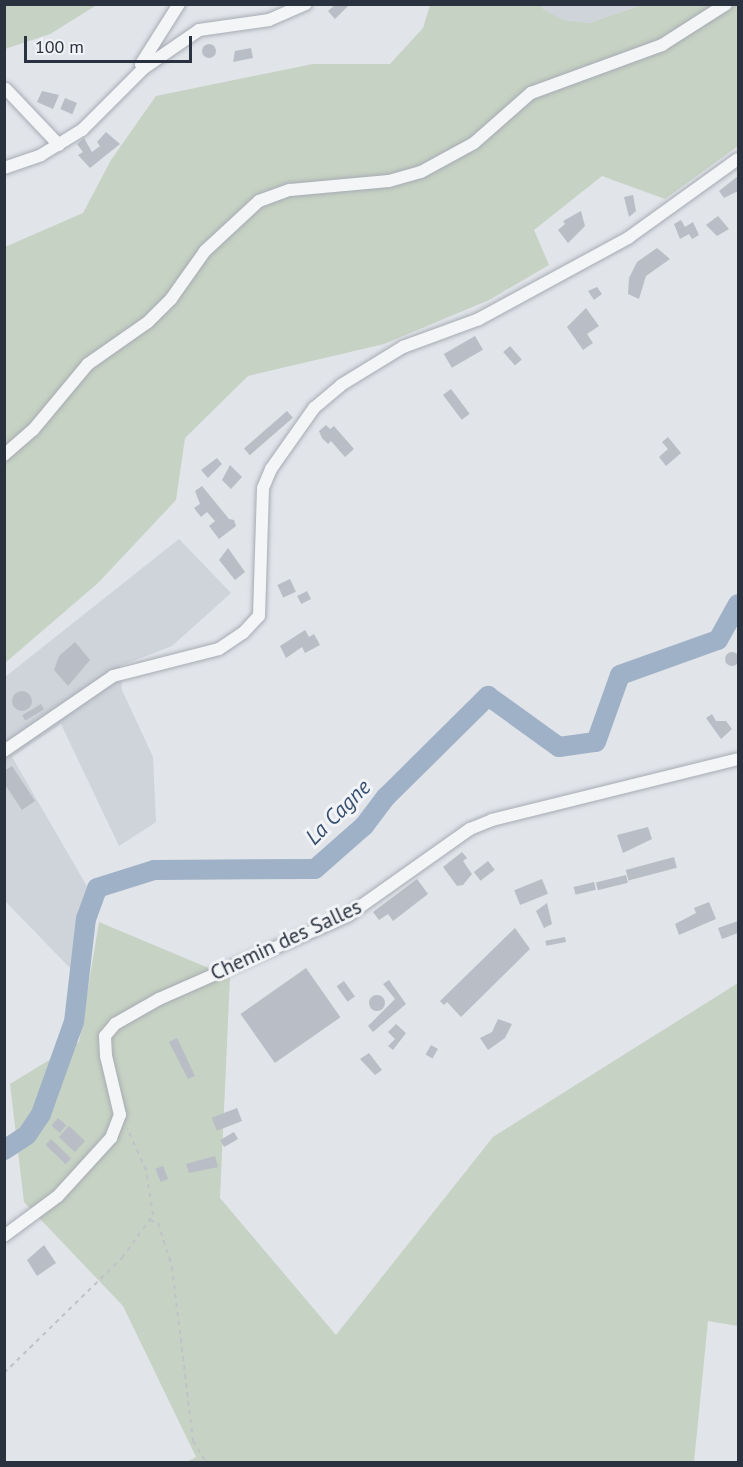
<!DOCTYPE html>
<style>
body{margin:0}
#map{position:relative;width:743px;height:1467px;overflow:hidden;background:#e1e4e9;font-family:"PT Sans",sans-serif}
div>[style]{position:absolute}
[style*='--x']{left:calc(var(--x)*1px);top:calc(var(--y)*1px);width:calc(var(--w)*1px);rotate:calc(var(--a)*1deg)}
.built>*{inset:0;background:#cfd3da}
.green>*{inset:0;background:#c6d2c3}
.river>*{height:20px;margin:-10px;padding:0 10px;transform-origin:10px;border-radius:10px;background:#9fb1c6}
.building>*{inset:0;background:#b9bdc5;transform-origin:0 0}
.round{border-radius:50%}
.path>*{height:2px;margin-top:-1px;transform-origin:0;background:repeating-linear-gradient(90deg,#bfc2c7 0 4.5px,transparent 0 9px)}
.roads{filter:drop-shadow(0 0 2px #a7abb3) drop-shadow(0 0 2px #a7abb3)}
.minor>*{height:12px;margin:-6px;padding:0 6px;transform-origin:6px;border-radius:6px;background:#f3f5f7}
span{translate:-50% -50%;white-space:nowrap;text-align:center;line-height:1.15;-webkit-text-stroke:6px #f1f3f6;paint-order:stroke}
.street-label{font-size:21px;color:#2b323f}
.water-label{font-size:22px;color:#38506f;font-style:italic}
.frame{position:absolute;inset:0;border:6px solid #2b323f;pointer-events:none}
.scale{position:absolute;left:24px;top:36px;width:168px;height:27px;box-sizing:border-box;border:3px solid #2b323f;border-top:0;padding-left:8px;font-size:18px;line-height:21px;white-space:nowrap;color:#2b323f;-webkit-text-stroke:4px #f1f3f6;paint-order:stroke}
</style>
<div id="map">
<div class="built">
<div style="clip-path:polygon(542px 5px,642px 5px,589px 23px,563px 20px,543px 9px)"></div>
<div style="clip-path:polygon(179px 539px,231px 593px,172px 646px,120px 666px,122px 690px,153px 757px,156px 822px,119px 846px,61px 724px,12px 757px,88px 888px,72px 970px,5px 901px,5px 677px)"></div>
</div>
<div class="green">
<div style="clip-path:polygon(4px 5px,5px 4px,97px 5px,50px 34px,5px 49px)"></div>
<div style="clip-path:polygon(430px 5px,542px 5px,543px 9px,563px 20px,589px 23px,642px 5px,738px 5px,738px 146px,665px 199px,602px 176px,534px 230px,549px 265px,489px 300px,384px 344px,248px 376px,185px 438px,176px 500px,98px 583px,5px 663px,5px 247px,83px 213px,111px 160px,156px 96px,313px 64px,390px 64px,423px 28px)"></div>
<div style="clip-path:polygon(99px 922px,230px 977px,220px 1198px,336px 1335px,493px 1137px,738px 983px,738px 1326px,708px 1321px,694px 1462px,187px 1462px,196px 1457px,123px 1306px,24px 1202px,10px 1084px,79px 1042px)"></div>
</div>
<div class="river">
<div style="--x:4;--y:1150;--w:27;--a:-33"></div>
<div style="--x:27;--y:1135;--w:25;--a:-56"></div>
<div style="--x:41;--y:1114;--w:98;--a:-70.3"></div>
<div style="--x:74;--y:1022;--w:104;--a:-83.4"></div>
<div style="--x:86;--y:919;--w:33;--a:-70"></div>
<div style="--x:97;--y:888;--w:60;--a:-17.5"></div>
<div style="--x:154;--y:870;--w:161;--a:-0.4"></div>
<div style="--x:315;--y:869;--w:65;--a:-41.3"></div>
<div style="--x:364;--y:826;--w:36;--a:-53"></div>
<div style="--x:386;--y:797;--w:144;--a:-44.7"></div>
<div style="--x:488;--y:696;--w:87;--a:35.7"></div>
<div style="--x:559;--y:747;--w:37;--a:-8"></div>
<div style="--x:596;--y:742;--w:71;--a:-70.3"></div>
<div style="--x:620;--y:675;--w:104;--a:-19.7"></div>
<div style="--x:718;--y:640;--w:41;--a:-60.9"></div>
</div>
<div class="building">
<div style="clip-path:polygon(336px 4px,350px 4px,335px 19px,328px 11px)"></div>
<div class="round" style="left:202px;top:44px;width:14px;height:14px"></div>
<div style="clip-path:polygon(251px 48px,253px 58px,233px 62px,235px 51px)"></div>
<div style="clip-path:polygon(42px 91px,59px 95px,53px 109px,37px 102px)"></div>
<div style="left:65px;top:98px;width:13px;height:12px;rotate:23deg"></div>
<div style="clip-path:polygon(106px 132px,120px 144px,90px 168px,78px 155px,83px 152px,77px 144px,84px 138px,92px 152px,100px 146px,97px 142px)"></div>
<div style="clip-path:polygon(738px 176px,738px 191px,724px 198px,719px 191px)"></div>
<div style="clip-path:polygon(633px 195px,636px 211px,629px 217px,624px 197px)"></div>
<div style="clip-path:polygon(581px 211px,585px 226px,568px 243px,558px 230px,565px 224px,563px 221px)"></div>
<div style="clip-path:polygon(718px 216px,729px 229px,717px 236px,706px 225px)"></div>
<div style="clip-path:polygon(681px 220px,685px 227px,693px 222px,699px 235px,692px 239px,689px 234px,680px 239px,674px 224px)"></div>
<div style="clip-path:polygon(657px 248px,670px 259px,646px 276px,639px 299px,628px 294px,629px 278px,637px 262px)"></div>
<div style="clip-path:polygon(597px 287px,602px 294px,594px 300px,588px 291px)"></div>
<div style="clip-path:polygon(586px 308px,599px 326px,587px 334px,593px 343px,583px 350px,567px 327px)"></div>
<div style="left:475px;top:336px;width:16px;height:36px;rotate:60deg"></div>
<div style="left:510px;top:346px;width:18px;height:9px;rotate:49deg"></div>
<div style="left:451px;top:389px;width:31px;height:10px;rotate:53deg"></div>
<div style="left:287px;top:411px;width:9px;height:57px;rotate:49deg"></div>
<div style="clip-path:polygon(326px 425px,330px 429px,334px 426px,354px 449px,345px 457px,331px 441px,328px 444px,322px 438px,319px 431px)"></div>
<div style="clip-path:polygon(668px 437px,681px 453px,666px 466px,659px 457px,668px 449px,662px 442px)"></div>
<div style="clip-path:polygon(217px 458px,222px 464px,208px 478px,201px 470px)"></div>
<div style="clip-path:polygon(230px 465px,242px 477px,231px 489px,222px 480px)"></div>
<div style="clip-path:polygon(202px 486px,229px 519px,234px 520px,236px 526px,219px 539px,209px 526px,215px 521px,207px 512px,201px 517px,194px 508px,200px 504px,195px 491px)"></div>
<div style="clip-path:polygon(228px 548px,245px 572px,235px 580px,219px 560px)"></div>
<div style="left:290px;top:579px;width:14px;height:14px;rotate:65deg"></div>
<div style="left:307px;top:591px;width:9px;height:11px;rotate:63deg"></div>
<div style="clip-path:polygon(305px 630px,309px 637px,314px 634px,320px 645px,305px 653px,302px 647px,286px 658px,280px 646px)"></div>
<div style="clip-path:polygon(75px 642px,90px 660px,68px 686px,54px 670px,59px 656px)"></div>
<div class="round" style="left:725px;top:652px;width:14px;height:14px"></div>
<div class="round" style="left:12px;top:691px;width:20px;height:20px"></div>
<div style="left:41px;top:704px;width:6px;height:22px;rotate:59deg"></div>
<div style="clip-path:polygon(712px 714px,716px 721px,726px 721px,732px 729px,721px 739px,706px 718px)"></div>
<div style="clip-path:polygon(12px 766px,35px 801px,22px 810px,4px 783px,4px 771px)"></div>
<div style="clip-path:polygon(648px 827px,652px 839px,623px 853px,617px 835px)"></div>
<div style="clip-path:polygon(462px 852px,467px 858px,463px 861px,472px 874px,463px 885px,457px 886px,443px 867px)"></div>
<div style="left:674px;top:857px;width:11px;height:50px;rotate:75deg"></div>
<div style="left:488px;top:861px;width:11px;height:18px;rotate:52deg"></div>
<div style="left:626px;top:875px;width:8px;height:31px;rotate:76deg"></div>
<div style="clip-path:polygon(417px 879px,428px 894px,393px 921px,388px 914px,379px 920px,373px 912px)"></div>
<div style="left:542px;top:879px;width:16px;height:30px;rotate:68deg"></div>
<div style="left:594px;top:882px;width:8px;height:21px;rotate:76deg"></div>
<div style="clip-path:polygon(709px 902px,716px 919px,679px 935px,675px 924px,696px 913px,694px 908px)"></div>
<div style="clip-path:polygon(547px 903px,552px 924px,544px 928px,536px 911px)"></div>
<div style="clip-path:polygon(738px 921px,738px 933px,722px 939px,718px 928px)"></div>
<div style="clip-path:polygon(515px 928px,530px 949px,461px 1017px,447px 1002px,444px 1005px,440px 1001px)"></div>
<div style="left:565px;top:937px;width:5px;height:20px;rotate:79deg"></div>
<div style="left:306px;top:968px;width:60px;height:80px;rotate:55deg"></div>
<div style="clip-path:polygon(389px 980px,406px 1004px,373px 1032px,368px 1026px,395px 999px,383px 984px)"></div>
<div style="left:344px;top:981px;width:19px;height:9px;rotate:55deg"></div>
<div class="round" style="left:369px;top:995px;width:16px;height:16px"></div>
<div style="clip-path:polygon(498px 1019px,512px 1024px,505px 1038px,488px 1050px,480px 1038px,492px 1032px)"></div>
<div style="clip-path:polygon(396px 1024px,406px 1033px,393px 1050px,388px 1046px,395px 1039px,388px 1032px)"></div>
<div style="clip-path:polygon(177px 1038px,195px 1076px,188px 1079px,169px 1042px)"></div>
<div style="left:431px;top:1045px;width:8px;height:11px;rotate:30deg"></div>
<div style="clip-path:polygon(369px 1053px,382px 1070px,375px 1075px,360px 1059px)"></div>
<div style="left:237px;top:1108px;width:14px;height:27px;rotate:69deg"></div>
<div style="left:58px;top:1118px;width:11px;height:10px;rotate:41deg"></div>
<div style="left:69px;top:1126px;width:22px;height:15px;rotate:43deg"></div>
<div style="left:234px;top:1132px;width:8px;height:16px;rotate:60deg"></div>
<div style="left:51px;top:1139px;width:28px;height:8px;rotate:44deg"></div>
<div style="clip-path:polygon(215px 1156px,218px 1167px,189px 1173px,186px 1164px)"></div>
<div style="left:163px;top:1166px;width:14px;height:8px;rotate:69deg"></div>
<div style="clip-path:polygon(44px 1245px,56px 1263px,37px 1276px,27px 1260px)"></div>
</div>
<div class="path">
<div style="--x:150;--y:1220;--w:9;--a:21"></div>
<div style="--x:158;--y:1223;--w:46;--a:72.3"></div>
<div style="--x:172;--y:1267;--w:175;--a:83.1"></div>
<div style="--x:193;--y:1441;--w:25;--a:58"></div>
<div style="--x:4;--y:1373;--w:165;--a:-44.3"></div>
<div style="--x:122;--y:1258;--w:53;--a:-54.2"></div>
<div style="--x:153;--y:1215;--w:46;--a:-98.8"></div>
<div style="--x:146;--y:1170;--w:46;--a:-114.3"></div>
</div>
<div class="roads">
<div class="minor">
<div style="--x:144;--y:68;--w:5;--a:-127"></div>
<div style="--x:141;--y:64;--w:71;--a:-57.7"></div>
<div style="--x:6;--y:89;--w:77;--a:46.6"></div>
<div style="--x:4;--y:168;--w:39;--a:-19"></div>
<div style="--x:41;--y:155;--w:48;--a:-31.4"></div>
<div style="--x:82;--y:130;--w:88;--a:-45"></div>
<div style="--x:144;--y:68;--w:67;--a:-34.6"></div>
<div style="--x:199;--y:30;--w:71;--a:-8.1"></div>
<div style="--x:269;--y:20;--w:40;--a:-23.4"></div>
<div style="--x:4;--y:455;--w:38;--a:-41"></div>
<div style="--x:33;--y:430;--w:86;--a:-50.2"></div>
<div style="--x:88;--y:364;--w:73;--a:-35"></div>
<div style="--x:148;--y:322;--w:33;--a:-45"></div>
<div style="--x:171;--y:299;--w:59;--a:-54.7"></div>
<div style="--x:205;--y:251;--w:74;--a:-42.8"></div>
<div style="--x:259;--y:201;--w:33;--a:-20"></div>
<div style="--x:290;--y:190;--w:99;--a:-5.2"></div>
<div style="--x:389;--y:181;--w:33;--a:-16"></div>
<div style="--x:421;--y:172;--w:60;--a:-28.7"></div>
<div style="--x:474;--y:143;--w:76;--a:-41.3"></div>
<div style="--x:531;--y:93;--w:140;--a:-20.1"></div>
<div style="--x:662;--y:45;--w:76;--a:-32.6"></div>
<div style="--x:4;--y:751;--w:132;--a:-34.5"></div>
<div style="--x:113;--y:676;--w:109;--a:-14.3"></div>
<div style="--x:219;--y:649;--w:29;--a:-34"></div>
<div style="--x:243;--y:633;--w:23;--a:-47"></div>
<div style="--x:259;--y:616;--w:128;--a:-88.2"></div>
<div style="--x:263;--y:488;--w:21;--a:-67"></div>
<div style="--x:271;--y:469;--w:75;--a:-54.8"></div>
<div style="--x:314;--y:408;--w:35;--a:-40"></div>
<div style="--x:341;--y:385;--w:73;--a:-31.5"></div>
<div style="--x:403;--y:347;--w:81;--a:-20.2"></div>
<div style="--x:479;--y:319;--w:170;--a:-28.5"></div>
<div style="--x:628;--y:238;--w:135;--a:-35.7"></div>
<div style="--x:4;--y:1236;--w:67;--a:-36.5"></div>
<div style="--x:58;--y:1196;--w:79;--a:-47.6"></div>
<div style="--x:111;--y:1138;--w:25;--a:-69"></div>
<div style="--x:120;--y:1115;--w:61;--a:-103.3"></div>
<div style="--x:106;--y:1056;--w:20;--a:-93"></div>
<div style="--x:105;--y:1036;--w:16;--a:-50"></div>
<div style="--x:115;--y:1024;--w:51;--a:-29.6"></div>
<div style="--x:159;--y:999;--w:206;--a:-23.8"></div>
<div style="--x:347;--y:916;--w:151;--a:-35.3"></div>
<div style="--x:470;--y:829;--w:24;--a:-22"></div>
<div style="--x:492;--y:820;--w:253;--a:-13.9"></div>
</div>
</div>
<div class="street-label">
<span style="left:286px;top:940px;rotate:-25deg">Chemin des Salles</span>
</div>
<div class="water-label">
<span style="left:338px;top:812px;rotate:-45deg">La Cagne</span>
</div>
<div class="frame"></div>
<div class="scale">100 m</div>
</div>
